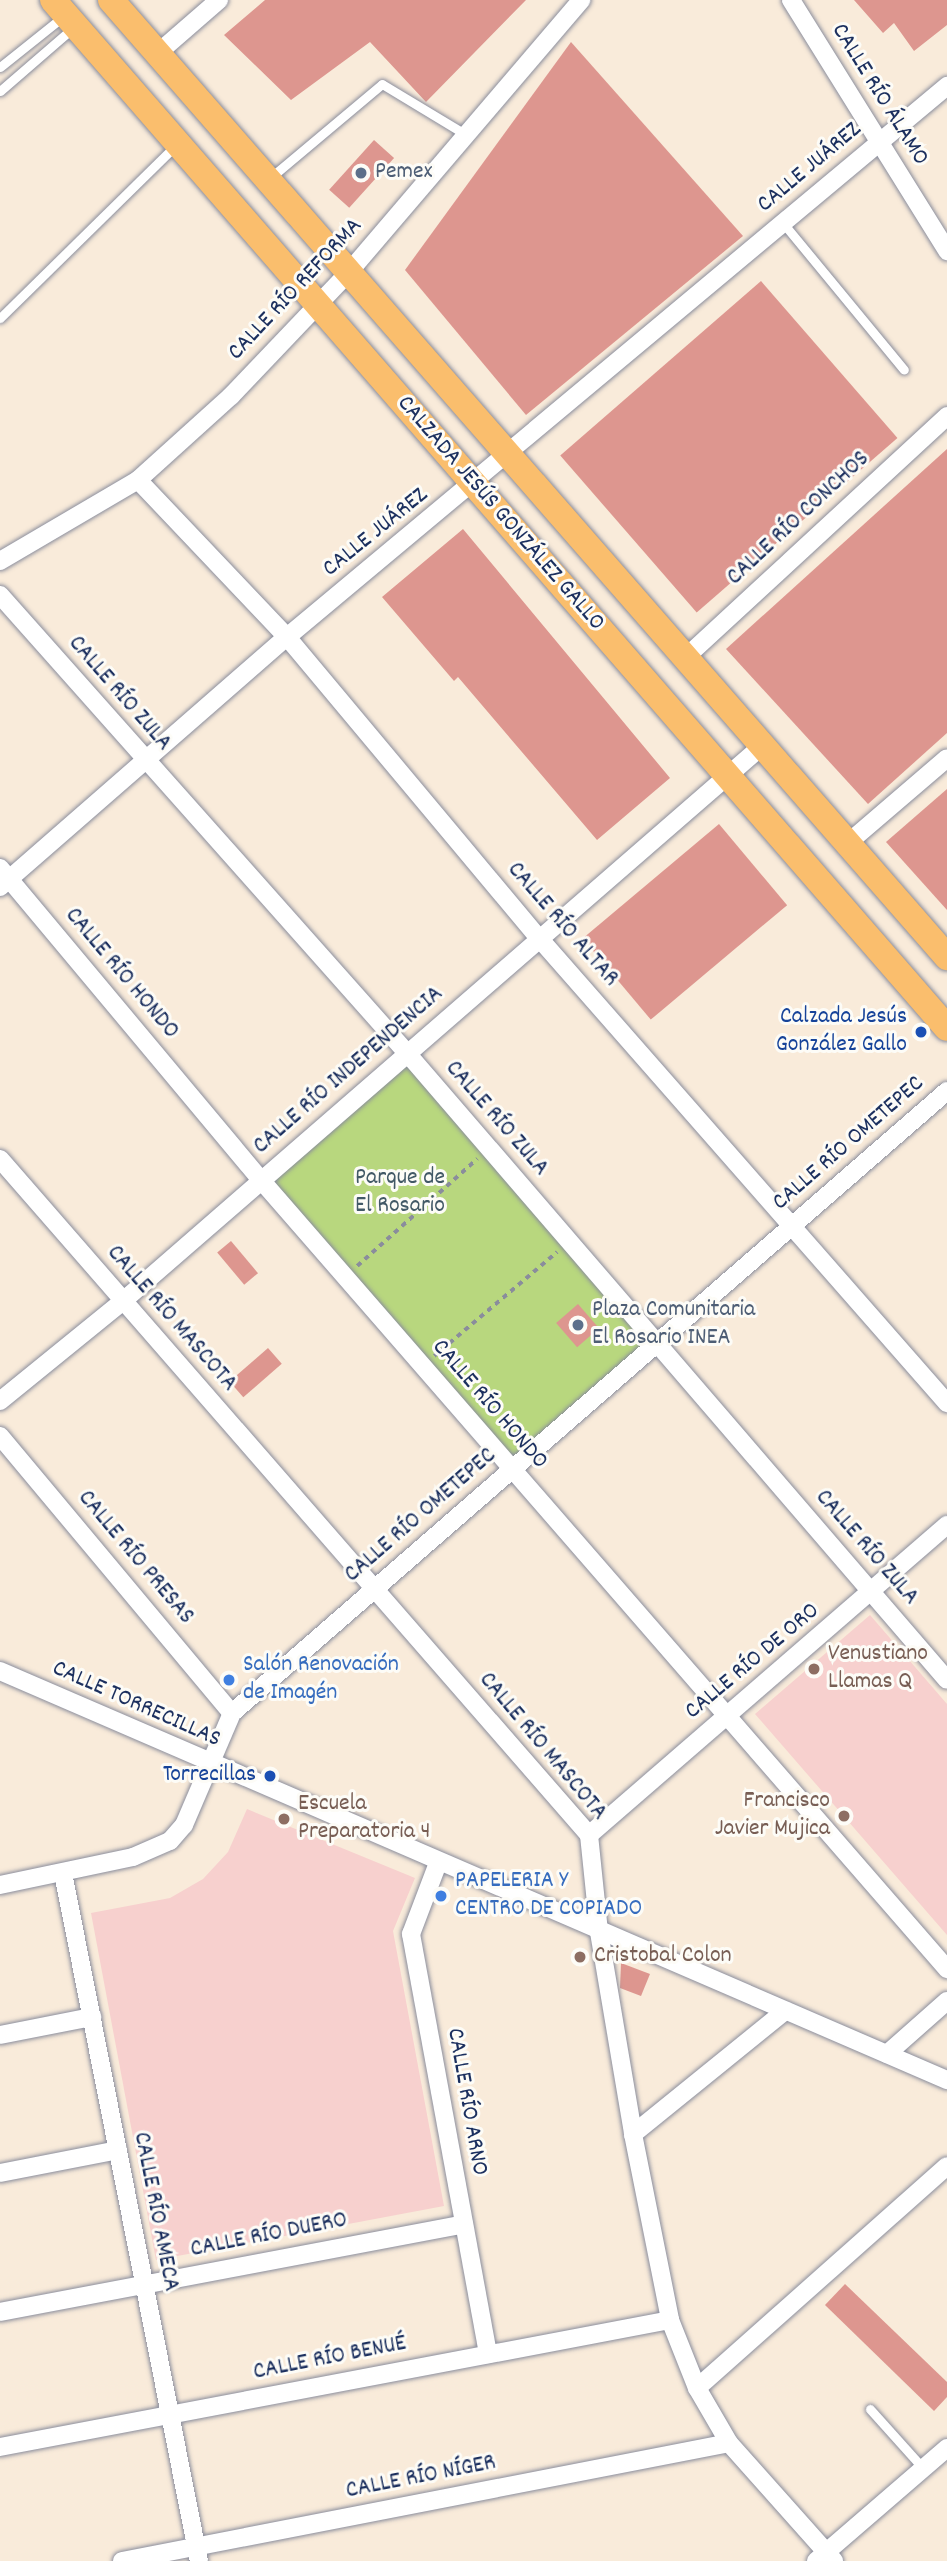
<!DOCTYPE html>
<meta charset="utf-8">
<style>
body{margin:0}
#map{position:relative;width:947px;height:2561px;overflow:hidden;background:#f9ebda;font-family:Dekko,sans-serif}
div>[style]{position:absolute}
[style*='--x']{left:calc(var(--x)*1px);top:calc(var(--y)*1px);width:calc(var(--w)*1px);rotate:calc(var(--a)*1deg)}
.built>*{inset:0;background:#f7d0ce}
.green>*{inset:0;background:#b8d77e;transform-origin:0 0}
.building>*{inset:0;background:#dd968f;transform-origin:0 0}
.path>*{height:3.5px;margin-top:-1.75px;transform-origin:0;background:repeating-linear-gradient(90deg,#8a8d9c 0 5px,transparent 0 10px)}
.roads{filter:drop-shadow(0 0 2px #8a8d9c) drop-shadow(0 0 2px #8a8d9c)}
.service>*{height:9px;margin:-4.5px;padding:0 4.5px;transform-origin:4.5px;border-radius:4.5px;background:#fff}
.minor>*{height:18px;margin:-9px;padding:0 9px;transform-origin:9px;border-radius:9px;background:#fff}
.primary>*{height:26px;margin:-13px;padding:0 13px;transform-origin:13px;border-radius:13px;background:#fabe6d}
.dots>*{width:19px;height:19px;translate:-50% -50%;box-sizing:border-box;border:4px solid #fdfcf7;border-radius:50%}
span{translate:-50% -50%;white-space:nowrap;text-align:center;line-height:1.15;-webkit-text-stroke:6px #fdfcf7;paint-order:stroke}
.street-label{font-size:24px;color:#1b2f5e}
.service-label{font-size:24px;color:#4e5e75}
.left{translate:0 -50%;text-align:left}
.transit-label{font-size:24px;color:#164399}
.right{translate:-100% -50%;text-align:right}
.park-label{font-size:24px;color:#425966}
.education-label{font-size:24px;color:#785e54}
.shop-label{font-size:24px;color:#366cbe}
</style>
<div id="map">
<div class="built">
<div style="clip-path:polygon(870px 1615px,947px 1704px,947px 1935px,755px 1714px)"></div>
<div style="clip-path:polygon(247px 1809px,415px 1878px,393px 1931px,444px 2206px,156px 2260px,91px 1913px,170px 1898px,203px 1879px,228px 1852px)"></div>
</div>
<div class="green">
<div style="left:406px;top:1061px;width:372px;height:181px;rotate:49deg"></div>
</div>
<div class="building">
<div style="clip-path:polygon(265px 0,526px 0,426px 102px,370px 42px,291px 100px,224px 35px)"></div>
<div style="clip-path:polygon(854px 0,947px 0,947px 25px,914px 51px,894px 23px,883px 33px)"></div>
<div style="clip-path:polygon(571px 42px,743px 236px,526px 415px,405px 270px)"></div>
<div style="left:374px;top:140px;width:27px;height:67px;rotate:42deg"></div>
<div style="left:761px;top:281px;width:208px;height:266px;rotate:49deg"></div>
<div style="clip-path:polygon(947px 449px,947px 733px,868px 804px,726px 649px)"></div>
<div style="clip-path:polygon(463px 529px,670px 778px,597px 840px,458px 677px,454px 681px,382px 597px)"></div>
<div style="clip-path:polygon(947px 789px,947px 910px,886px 842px)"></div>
<div style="left:719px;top:824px;width:106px;height:178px;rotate:50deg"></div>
<div style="left:231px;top:1241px;width:42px;height:18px;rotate:50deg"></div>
<div style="left:578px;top:1304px;width:32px;height:29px;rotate:49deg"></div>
<div style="left:268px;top:1348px;width:21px;height:51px;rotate:49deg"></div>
<div style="clip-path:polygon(621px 1963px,650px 1974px,641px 1996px,620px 1988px)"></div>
<div style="clip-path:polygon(845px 2284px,947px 2382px,947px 2397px,934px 2411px,825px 2305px)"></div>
</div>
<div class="path">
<div style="--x:357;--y:1266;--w:161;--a:-41.7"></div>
<div style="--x:434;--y:1356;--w:161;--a:-40.2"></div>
</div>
<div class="roads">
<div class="service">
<div style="--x:0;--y:67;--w:82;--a:-38.6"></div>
<div style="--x:0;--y:91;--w:98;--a:-40.9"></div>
<div style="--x:270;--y:178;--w:146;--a:-40"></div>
<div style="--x:382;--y:84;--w:97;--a:31.1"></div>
<div style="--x:783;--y:223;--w:190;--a:50.5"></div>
<div style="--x:0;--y:318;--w:248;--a:-44.5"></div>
<div style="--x:870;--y:2409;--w:79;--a:48.1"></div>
</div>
<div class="minor">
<div style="--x:791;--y:0;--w:296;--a:58.1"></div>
<div style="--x:158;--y:53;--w:81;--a:-41"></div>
<div style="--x:138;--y:480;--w:216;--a:46.5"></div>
<div style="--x:287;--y:637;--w:393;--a:50.1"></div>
<div style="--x:539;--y:938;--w:619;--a:48.74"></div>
<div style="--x:0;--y:561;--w:160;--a:-30.4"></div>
<div style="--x:138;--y:480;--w:125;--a:-42.1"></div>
<div style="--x:231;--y:396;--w:171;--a:-46.4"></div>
<div style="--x:349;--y:272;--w:358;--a:-49.5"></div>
<div style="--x:0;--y:595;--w:613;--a:48.37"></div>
<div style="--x:407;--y:1053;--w:827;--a:49.26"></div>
<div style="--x:685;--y:658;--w:357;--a:-42.7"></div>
<div style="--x:848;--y:843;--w:130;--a:-40.6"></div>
<div style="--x:0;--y:868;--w:407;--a:50.1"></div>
<div style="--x:261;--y:1180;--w:1046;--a:48.99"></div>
<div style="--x:0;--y:887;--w:381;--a:-41.1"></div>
<div style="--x:287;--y:637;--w:860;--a:-39.86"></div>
<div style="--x:0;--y:1159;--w:897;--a:48.93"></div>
<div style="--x:589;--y:1835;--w:98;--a:84.1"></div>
<div style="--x:599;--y:1932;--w:205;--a:80.4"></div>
<div style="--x:633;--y:2134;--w:190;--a:78.7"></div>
<div style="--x:670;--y:2320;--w:73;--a:68.3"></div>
<div style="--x:697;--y:2388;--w:64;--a:59.8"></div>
<div style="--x:729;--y:2443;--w:158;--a:48.3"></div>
<div style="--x:0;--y:1401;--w:159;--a:-39.1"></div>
<div style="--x:123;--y:1301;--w:846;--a:-40.98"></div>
<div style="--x:0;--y:1436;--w:361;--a:50.1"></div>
<div style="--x:0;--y:1671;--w:1032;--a:23.36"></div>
<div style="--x:589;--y:1835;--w:474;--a:-40.9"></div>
<div style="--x:438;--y:1863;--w:76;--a:110.8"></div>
<div style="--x:411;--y:1934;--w:427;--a:79.6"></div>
<div style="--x:63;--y:1873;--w:701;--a:78.82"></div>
<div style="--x:0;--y:1885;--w:136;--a:-11.9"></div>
<div style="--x:133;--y:1857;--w:40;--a:-23.4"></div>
<div style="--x:170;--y:1841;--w:21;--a:-49"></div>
<div style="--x:184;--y:1825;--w:122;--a:-66.8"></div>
<div style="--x:232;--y:1713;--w:948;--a:-41.02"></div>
<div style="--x:0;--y:2035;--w:94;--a:-11.1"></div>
<div style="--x:887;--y:2054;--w:80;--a:-41.5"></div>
<div style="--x:633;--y:2134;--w:196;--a:-39"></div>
<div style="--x:0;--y:2173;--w:120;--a:-11"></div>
<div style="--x:0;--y:2312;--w:472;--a:-10.7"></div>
<div style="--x:697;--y:2388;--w:334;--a:-41.6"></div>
<div style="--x:0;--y:2447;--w:682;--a:-10.73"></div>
<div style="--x:122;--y:2561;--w:618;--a:-11"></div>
<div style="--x:816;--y:2561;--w:173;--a:-40.8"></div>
</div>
<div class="primary">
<div style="--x:53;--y:0;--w:1362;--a:48.99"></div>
<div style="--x:111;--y:0;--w:1271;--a:48.86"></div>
</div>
</div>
<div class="dots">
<div style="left:361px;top:173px;background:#5c6f8a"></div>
<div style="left:921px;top:1032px;background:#1a4fb4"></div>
<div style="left:578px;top:1325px;background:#5c6f8a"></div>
<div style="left:814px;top:1669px;background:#8d6e63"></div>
<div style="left:229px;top:1680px;background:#3f7fe0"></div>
<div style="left:270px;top:1776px;background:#1a4fb4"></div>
<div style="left:844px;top:1816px;background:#8d6e63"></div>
<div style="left:284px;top:1819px;background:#8d6e63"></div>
<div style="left:441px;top:1896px;background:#3f7fe0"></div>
<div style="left:580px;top:1957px;background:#8d6e63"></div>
</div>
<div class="street-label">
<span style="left:879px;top:95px;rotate:58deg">CALLE RÍO ÁLAMO</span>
<span style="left:810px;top:168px;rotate:-40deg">CALLE JUÁREZ</span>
<span style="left:296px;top:290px;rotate:-47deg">CALLE RÍO REFORMA</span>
<span style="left:500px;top:514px;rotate:49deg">CALZADA JESÚS GONZÁLEZ GALLO</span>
<span style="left:799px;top:519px;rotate:-43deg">CALLE RÍO CONCHOS</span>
<span style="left:376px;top:533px;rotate:-39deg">CALLE JUÁREZ</span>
<span style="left:119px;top:694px;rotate:49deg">CALLE RÍO ZULA</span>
<span style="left:562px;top:925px;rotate:49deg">CALLE RÍO ALTAR</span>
<span style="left:121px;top:974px;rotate:50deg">CALLE RÍO HONDO</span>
<span style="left:349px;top:1071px;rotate:-41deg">CALLE RÍO INDEPENDENCIA</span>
<span style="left:496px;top:1119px;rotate:49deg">CALLE RÍO ZULA</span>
<span style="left:849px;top:1144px;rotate:-41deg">CALLE RÍO OMETEPEC</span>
<span style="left:171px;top:1319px;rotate:49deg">CALLE RÍO MASCOTA</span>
<span style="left:489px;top:1405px;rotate:49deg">CALLE RÍO HONDO</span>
<span style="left:421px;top:1516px;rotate:-41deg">CALLE RÍO OMETEPEC</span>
<span style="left:866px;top:1548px;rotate:49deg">CALLE RÍO ZULA</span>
<span style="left:135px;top:1558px;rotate:50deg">CALLE RÍO PRESAS</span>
<span style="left:753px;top:1662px;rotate:-40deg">CALLE RÍO DE ORO</span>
<span style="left:136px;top:1705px;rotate:24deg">CALLE TORRECILLAS</span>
<span style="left:542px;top:1747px;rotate:50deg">CALLE RÍO MASCOTA</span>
<span style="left:466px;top:2102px;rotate:80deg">CALLE RÍO ARNO</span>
<span style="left:155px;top:2212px;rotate:79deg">CALLE RÍO AMECA</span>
<span style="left:269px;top:2236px;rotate:-11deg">CALLE RÍO DUERO</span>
<span style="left:330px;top:2359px;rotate:-11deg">CALLE RÍO BENUÉ</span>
<span style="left:421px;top:2478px;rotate:-11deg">CALLE RÍO NÍGER</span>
</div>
<div class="service-label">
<span class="left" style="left:375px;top:173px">Pemex</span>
<span class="left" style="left:592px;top:1325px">Plaza Comunitaria<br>El Rosario INEA</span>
</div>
<div class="transit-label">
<span class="right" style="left:907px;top:1032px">Calzada Jesús<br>González Gallo</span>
<span class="right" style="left:256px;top:1776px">Torrecillas</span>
</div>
<div class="park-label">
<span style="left:400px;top:1193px">Parque de<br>El Rosario</span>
</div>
<div class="education-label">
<span class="left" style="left:828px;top:1669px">Venustiano<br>Llamas Q</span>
<span class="right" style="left:830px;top:1816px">Francisco<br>Javier Mujica</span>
<span class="left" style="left:298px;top:1819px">Escuela<br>Preparatoria 4</span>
<span class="left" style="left:594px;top:1957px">Cristobal Colon</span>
</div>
<div class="shop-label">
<span class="left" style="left:243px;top:1680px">Salón Renovación<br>de Imagén</span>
<span class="left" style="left:455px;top:1896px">PAPELERIA Y<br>CENTRO DE COPIADO</span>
</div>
</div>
